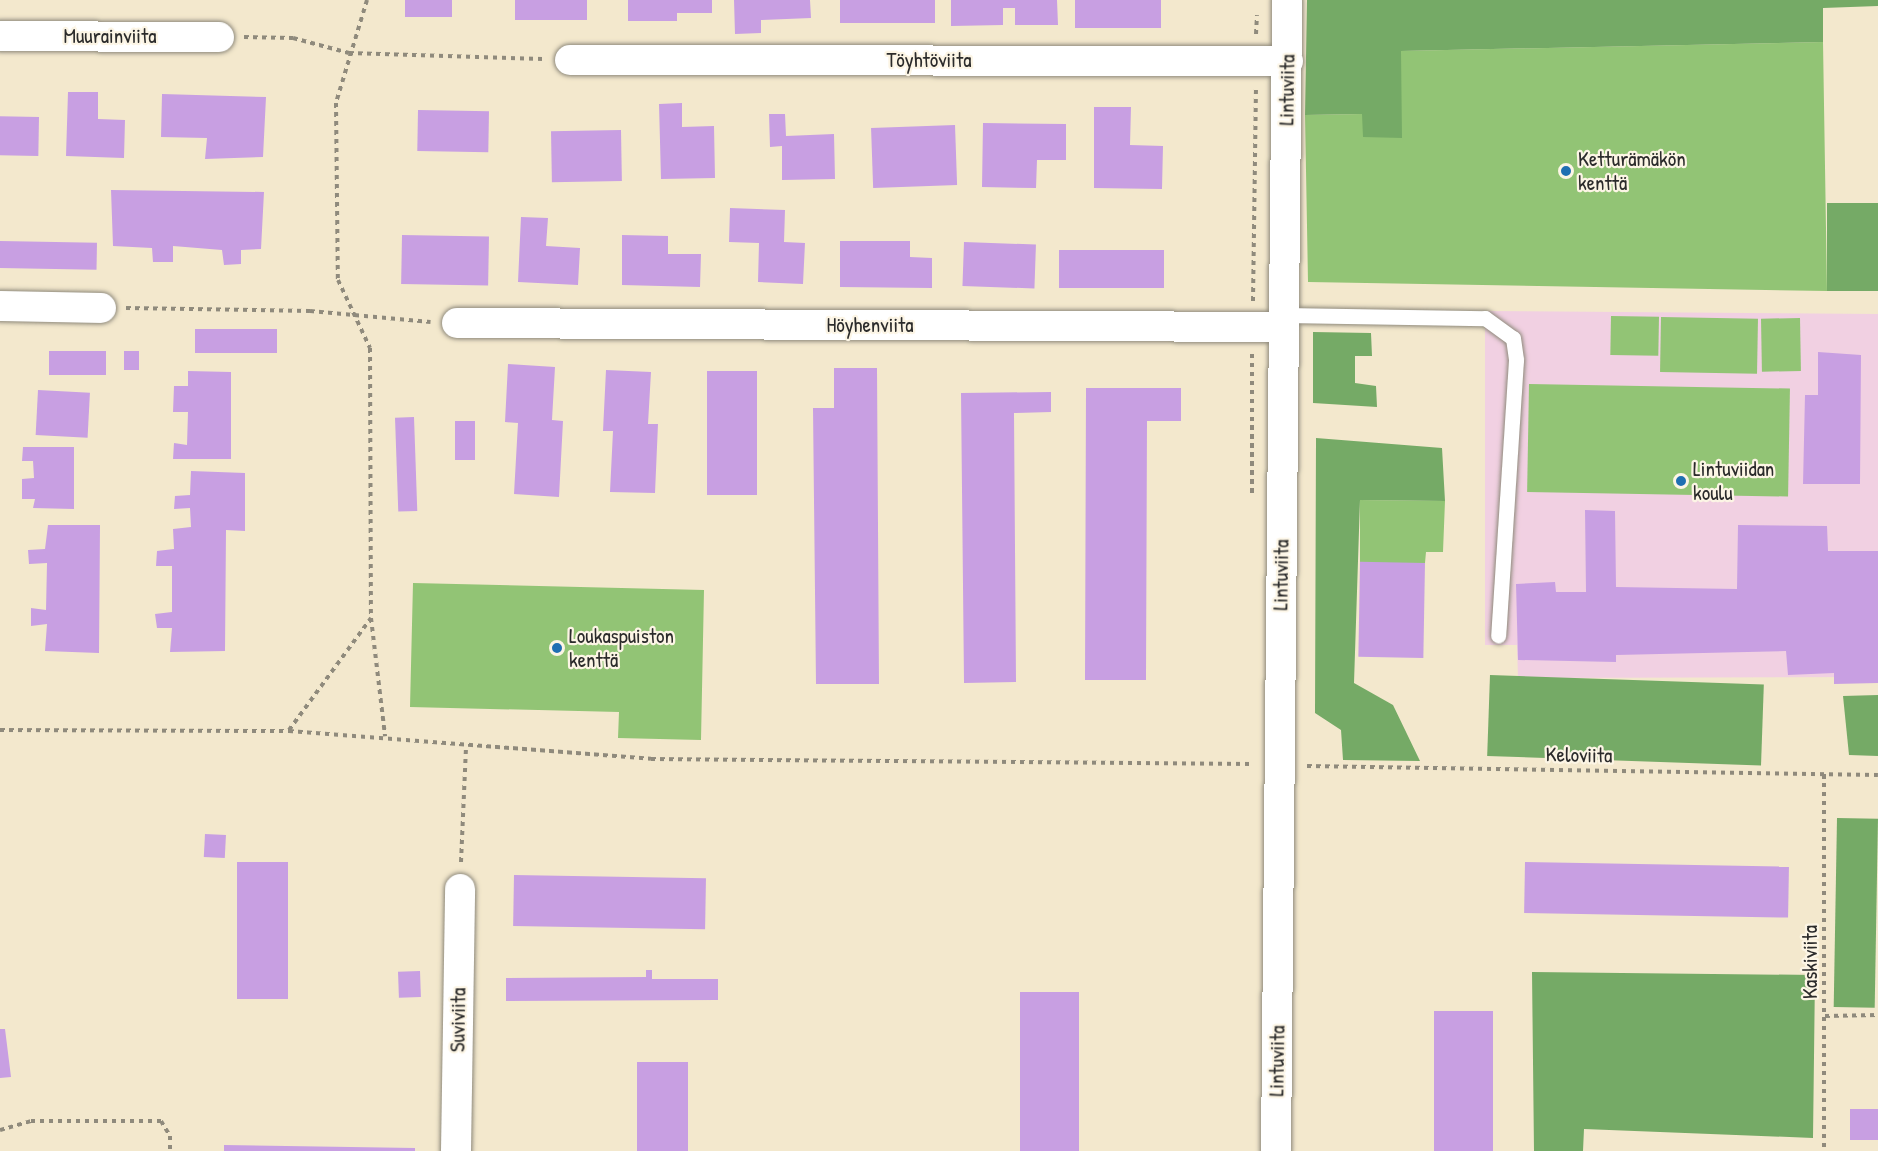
<!DOCTYPE html>
<meta charset="utf-8">
<style>
body{margin:0}
#map{position:relative;width:1878px;height:1151px;overflow:hidden;background:#f3e8cd;font-family:"Patrick Hand",sans-serif}
div>[style]{position:absolute}
[style*='--x']{left:calc(var(--x)*1px);top:calc(var(--y)*1px);width:calc(var(--w)*1px);rotate:calc(var(--a)*1deg)}
.built>*{inset:0;background:#f1d0e2}
.green>*{inset:0;background:#92c475;transform-origin:0 0}
.forest>*{inset:0;background:#75aa66;transform-origin:0 0}
.building>*{inset:0;background:#c89fe2;transform-origin:0 0}
.path>*{height:4px;margin-top:-2px;transform-origin:0;background:repeating-linear-gradient(90deg,#8f8a7c 0 4.5px,transparent 0 9px)}
.roads{filter:drop-shadow(0 0 2px #8f8a7c) drop-shadow(0 0 2px #8f8a7c)}
.service>*{height:15px;margin:-7.5px;padding:0 7.5px;transform-origin:7.5px;border-radius:7.5px;background:#fff}
.minor>*{height:30px;margin:-15px;padding:0 15px;transform-origin:15px;border-radius:15px;background:#fff}
.dots>*{width:16px;height:16px;translate:-50% -50%;box-sizing:border-box;border:3px solid #fcf5e5;border-radius:50%}
span{translate:-50% -50%;white-space:nowrap;text-align:center;line-height:1.15;-webkit-text-stroke:4.5px #fcf5e5;paint-order:stroke}
.street-label{font-size:21px;color:#2b2b2b}
.poi-label{font-size:21px;color:#2b2b2b}
.left{translate:0 -50%;text-align:left}
</style>
<div id="map">
<div class="built">
<div style="clip-path:polygon(1485px 311px,1878px 314px,1878px 677px,1518px 678px,1517px 645px,1485px 645px)"></div>
</div>
<div class="green">
<div style="clip-path:polygon(1823px 42px,1827px 291px,1308px 282px,1305px 115px,1362px 114px,1401px 51px)"></div>
<div style="left:1611px;top:316px;width:48px;height:39px;rotate:1deg"></div>
<div style="left:1661px;top:317px;width:97px;height:55px;rotate:1deg"></div>
<div style="left:1800px;top:318px;width:53px;height:39px;rotate:89deg"></div>
<div style="left:1529px;top:384px;width:261px;height:108px;rotate:1deg"></div>
<div style="clip-path:polygon(1360px 500px,1445px 501px,1443px 552px,1426px 552px,1425px 563px,1360px 564px)"></div>
<div style="clip-path:polygon(413px 583px,704px 590px,701px 740px,618px 738px,619px 712px,410px 707px)"></div>
</div>
<div class="forest">
<div style="clip-path:polygon(1307px 0,1878px 0,1878px 6px,1823px 8px,1823px 42px,1401px 51px,1402px 138px,1363px 137px,1362px 114px,1305px 115px)"></div>
<div style="left:1827px;top:203px;width:51px;height:88px"></div>
<div style="clip-path:polygon(1313px 332px,1371px 333px,1372px 356px,1355px 356px,1355px 383px,1376px 386px,1377px 407px,1313px 403px)"></div>
<div style="clip-path:polygon(1316px 438px,1442px 448px,1445px 501px,1360px 500px,1354px 683px,1393px 705px,1420px 761px,1343px 760px,1341px 730px,1315px 713px)"></div>
<div style="left:1490px;top:675px;width:274px;height:81px;rotate:2deg"></div>
<div style="clip-path:polygon(1878px 695px,1878px 756px,1849px 755px,1843px 696px)"></div>
<div style="left:1837px;top:818px;width:41px;height:189px;rotate:1deg"></div>
<div style="clip-path:polygon(1532px 972px,1815px 975px,1813px 1138px,1584px 1129px,1583px 1151px,1534px 1151px)"></div>
</div>
<div class="building">
<div style="left:405px;top:0;width:47px;height:17px"></div>
<div style="left:515px;top:0;width:72px;height:20px"></div>
<div style="clip-path:polygon(628px 0,712px 0,712px 13px,677px 13px,677px 21px,628px 21px)"></div>
<div style="clip-path:polygon(734px 0,810px 0,811px 18px,761px 20px,761px 33px,735px 34px)"></div>
<div style="left:840px;top:0;width:95px;height:23px"></div>
<div style="clip-path:polygon(951px 0,1057px 0,1058px 25px,1015px 25px,1015px 8px,1003px 8px,1003px 25px,951px 26px)"></div>
<div style="left:1075px;top:0;width:86px;height:28px"></div>
<div style="clip-path:polygon(68px 92px,98px 92px,98px 119px,125px 120px,124px 158px,66px 156px)"></div>
<div style="clip-path:polygon(162px 94px,266px 97px,263px 157px,205px 159px,207px 138px,161px 137px)"></div>
<div style="clip-path:polygon(682px 103px,682px 127px,714px 126px,715px 178px,661px 179px,659px 104px)"></div>
<div style="clip-path:polygon(1094px 107px,1131px 107px,1130px 145px,1163px 146px,1162px 189px,1094px 188px)"></div>
<div style="left:418px;top:110px;width:71px;height:41px;rotate:1deg"></div>
<div style="clip-path:polygon(769px 114px,785px 114px,786px 136px,834px 134px,835px 179px,782px 180px,782px 146px,770px 147px)"></div>
<div style="left:39px;top:117px;width:39px;height:39px;rotate:91deg"></div>
<div style="clip-path:polygon(983px 123px,1066px 124px,1066px 160px,1037px 160px,1036px 188px,982px 187px)"></div>
<div style="left:955px;top:125px;width:60px;height:84px;rotate:88deg"></div>
<div style="left:621px;top:130px;width:51px;height:70px;rotate:89deg"></div>
<div style="clip-path:polygon(111px 190px,264px 192px,261px 249px,241px 250px,241px 264px,224px 265px,222px 250px,173px 246px,173px 262px,153px 262px,152px 248px,113px 246px)"></div>
<div style="clip-path:polygon(730px 208px,785px 210px,784px 242px,805px 243px,803px 284px,758px 282px,759px 243px,729px 242px)"></div>
<div style="clip-path:polygon(521px 217px,548px 218px,546px 246px,580px 248px,578px 285px,518px 282px)"></div>
<div style="left:402px;top:235px;width:87px;height:49px;rotate:1deg"></div>
<div style="clip-path:polygon(622px 235px,668px 236px,668px 254px,701px 254px,700px 287px,622px 285px)"></div>
<div style="left:0;top:241px;width:97px;height:27px;rotate:1deg"></div>
<div style="clip-path:polygon(840px 241px,910px 241px,910px 257px,932px 258px,932px 288px,840px 287px)"></div>
<div style="left:964px;top:242px;width:72px;height:44px;rotate:2deg"></div>
<div style="left:1059px;top:250px;width:105px;height:38px"></div>
<div style="left:195px;top:329px;width:82px;height:24px"></div>
<div style="left:49px;top:351px;width:57px;height:24px"></div>
<div style="left:124px;top:351px;width:15px;height:19px"></div>
<div style="clip-path:polygon(1818px 352px,1861px 355px,1860px 484px,1803px 484px,1805px 395px,1818px 395px)"></div>
<div style="clip-path:polygon(508px 364px,555px 367px,552px 420px,563px 421px,559px 497px,514px 494px,518px 423px,505px 422px)"></div>
<div style="clip-path:polygon(834px 368px,877px 368px,879px 684px,816px 684px,813px 408px,834px 408px)"></div>
<div style="clip-path:polygon(606px 370px,651px 372px,648px 424px,658px 424px,655px 493px,610px 492px,613px 431px,603px 431px)"></div>
<div style="clip-path:polygon(188px 371px,231px 372px,231px 459px,173px 459px,174px 443px,187px 445px,188px 412px,173px 412px,174px 386px,188px 386px)"></div>
<div style="left:707px;top:371px;width:50px;height:124px"></div>
<div style="clip-path:polygon(1086px 388px,1181px 388px,1181px 421px,1147px 421px,1146px 680px,1085px 680px)"></div>
<div style="left:38px;top:390px;width:52px;height:45px;rotate:3deg"></div>
<div style="clip-path:polygon(1051px 392px,1051px 412px,1014px 413px,1016px 682px,964px 683px,961px 393px)"></div>
<div style="left:414px;top:417px;width:94px;height:19px;rotate:88deg"></div>
<div style="left:455px;top:421px;width:20px;height:39px"></div>
<div style="clip-path:polygon(23px 447px,74px 447px,74px 509px,33px 508px,35px 499px,22px 499px,22px 479px,34px 478px,33px 461px,22px 461px)"></div>
<div style="clip-path:polygon(191px 471px,245px 473px,245px 531px,226px 530px,225px 651px,170px 652px,172px 628px,157px 628px,155px 614px,172px 612px,172px 566px,156px 566px,157px 551px,174px 549px,173px 529px,191px 527px,190px 508px,174px 509px,175px 496px,190px 495px)"></div>
<div style="clip-path:polygon(1585px 510px,1615px 511px,1616px 587px,1737px 589px,1738px 525px,1827px 526px,1828px 551px,1878px 551px,1878px 683px,1834px 684px,1834px 673px,1788px 675px,1786px 651px,1616px 655px,1616px 662px,1518px 660px,1516px 584px,1555px 582px,1556px 592px,1586px 592px)"></div>
<div style="clip-path:polygon(48px 525px,100px 525px,99px 653px,45px 651px,47px 624px,31px 626px,31px 608px,46px 610px,47px 563px,29px 564px,28px 550px,45px 549px)"></div>
<div style="left:1425px;top:563px;width:95px;height:65px;rotate:91deg"></div>
<div style="left:205px;top:834px;width:21px;height:23px;rotate:3deg"></div>
<div style="left:237px;top:862px;width:51px;height:137px"></div>
<div style="left:1525px;top:862px;width:264px;height:51px;rotate:1deg"></div>
<div style="left:514px;top:875px;width:192px;height:51px;rotate:1deg"></div>
<div style="clip-path:polygon(646px 970px,652px 970px,652px 979px,718px 979px,718px 1000px,506px 1001px,506px 978px,646px 977px)"></div>
<div style="left:420px;top:971px;width:26px;height:22px;rotate:88deg"></div>
<div style="left:1020px;top:992px;width:59px;height:159px"></div>
<div style="left:1434px;top:1011px;width:59px;height:140px"></div>
<div style="clip-path:polygon(0 1029px,5px 1029px,11px 1077px,0 1078px)"></div>
<div style="left:637px;top:1062px;width:51px;height:89px"></div>
<div style="left:1878px;top:1109px;width:31px;height:28px;rotate:90deg"></div>
<div style="clip-path:polygon(224px 1145px,415px 1148px,415px 1151px,224px 1151px)"></div>
</div>
<div class="path">
<div style="--x:367;--y:0;--w:108;--a:106.8"></div>
<div style="--x:336;--y:103;--w:177;--a:89.4"></div>
<div style="--x:338;--y:280;--w:75;--a:64.8"></div>
<div style="--x:370;--y:348;--w:270;--a:89.8"></div>
<div style="--x:371;--y:618;--w:119;--a:83.2"></div>
<div style="--x:1256;--y:34;--w:19;--a:-87"></div>
<div style="--x:244;--y:37;--w:49;--a:1.2"></div>
<div style="--x:293;--y:38;--w:58;--a:15"></div>
<div style="--x:349;--y:53;--w:194;--a:1.8"></div>
<div style="--x:1253;--y:301;--w:214;--a:-89.2"></div>
<div style="--x:126;--y:308;--w:184;--a:0.9"></div>
<div style="--x:310;--y:311;--w:121;--a:5.2"></div>
<div style="--x:1252;--y:493;--w:139;--a:-90"></div>
<div style="--x:0;--y:730;--w:289;--a:0.2"></div>
<div style="--x:289;--y:731;--w:363;--a:4.4"></div>
<div style="--x:651;--y:759;--w:601;--a:0.48"></div>
<div style="--x:289;--y:730;--w:139;--a:-53.8"></div>
<div style="--x:1307;--y:766;--w:571;--a:0.9"></div>
<div style="--x:1824;--y:774;--w:377;--a:90"></div>
<div style="--x:461;--y:862;--w:116;--a:-87.5"></div>
<div style="--x:1825;--y:1016;--w:53;--a:-1.1"></div>
<div style="--x:0;--y:1130;--w:32;--a:-16"></div>
<div style="--x:31;--y:1121;--w:130;--a:0"></div>
<div style="--x:161;--y:1121;--w:17;--a:59"></div>
<div style="--x:170;--y:1136;--w:15;--a:90"></div>
</div>
<div class="roads">
<div class="service">
<div style="--x:1284;--y:315;--w:201;--a:0.9"></div>
<div style="--x:1485;--y:318;--w:34;--a:36"></div>
<div style="--x:1513;--y:338;--w:22;--a:82"></div>
<div style="--x:1516;--y:360;--w:276;--a:93.7"></div>
</div>
<div class="minor">
<div style="--x:0;--y:36;--w:219;--a:0.3"></div>
<div style="--x:570;--y:60;--w:718;--a:0.08"></div>
<div style="--x:0;--y:306;--w:101;--a:1.1"></div>
<div style="--x:457;--y:323;--w:827;--a:0.28"></div>
<div style="--x:456;--y:1151;--w:262;--a:-89.1"></div>
<div style="--x:1276;--y:1151;--w:1151;--a:-89.45"></div>
</div>
</div>
<div class="dots">
<div style="left:1566px;top:171px;background:#1f6fb2"></div>
<div style="left:1681px;top:481px;background:#1f6fb2"></div>
<div style="left:557px;top:648px;background:#1f6fb2"></div>
</div>
<div class="street-label">
<span style="left:110px;top:36px">Muurainviita</span>
<span style="left:929px;top:60px">Töyhtöviita</span>
<span style="left:1287px;top:90px;rotate:-89deg">Lintuviita</span>
<span style="left:870px;top:325px">Höyhenviita</span>
<span style="left:1281px;top:575px;rotate:-89deg">Lintuviita</span>
<span style="left:1579px;top:755px;rotate:1deg">Keloviita</span>
<span style="left:1810px;top:962px;rotate:-90deg">Kaskiviita</span>
<span style="left:458px;top:1020px;rotate:-89deg">Suviviita</span>
<span style="left:1277px;top:1061px;rotate:-89deg">Lintuviita</span>
</div>
<div class="poi-label">
<span class="left" style="left:1578px;top:171px">Ketturämäkön<br>kenttä</span>
<span class="left" style="left:1693px;top:481px">Lintuviidan<br>koulu</span>
<span class="left" style="left:569px;top:648px">Loukaspuiston<br>kenttä</span>
</div>
</div>
